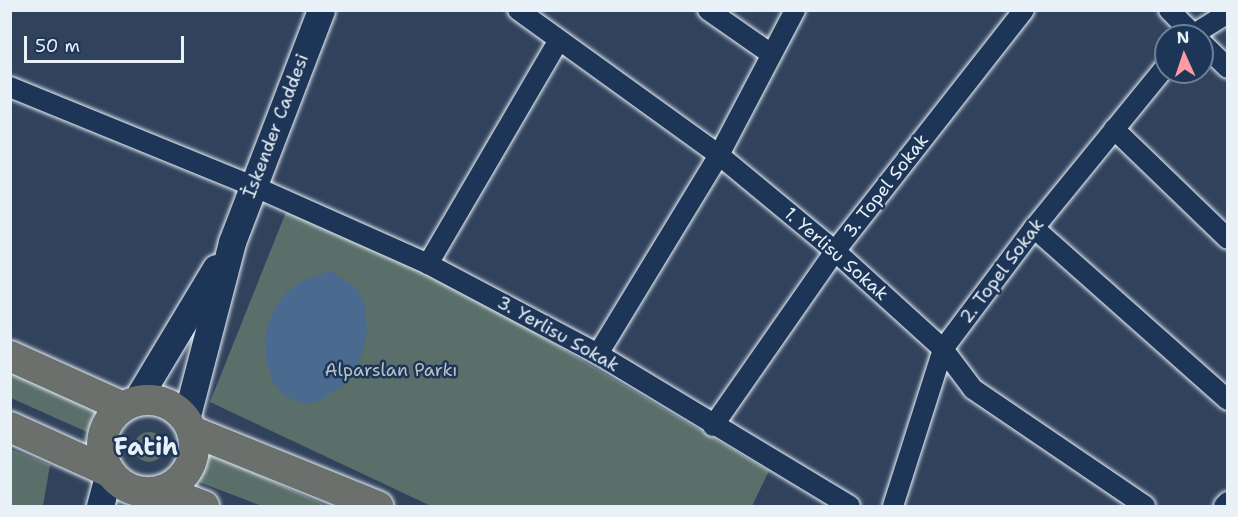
<!DOCTYPE html>
<meta charset="utf-8">
<style>
body{margin:0}
#map{position:relative;width:1238px;height:517px;overflow:hidden;background:#31425c;font-family:"Shantell Sans",sans-serif}
div>[style]{position:absolute}
[style*='--x']{left:calc(var(--x)*1px);top:calc(var(--y)*1px);width:calc(var(--w)*1px);rotate:calc(var(--a)*1deg)}
.green>*{inset:0;background:#5a6e6a}
.round{border-radius:50%}
.water>*{inset:0;background:#4a6a90}
.roads{filter:drop-shadow(0 0 2px #e8f1f8) drop-shadow(0 0 2px #e8f1f8)}
.street>*{height:20px;margin:-10px;padding:0 10px;transform-origin:10px;border-radius:10px;background:#1d3557}
.secondary>*{height:27px;margin:-13.5px;padding:0 13.5px;transform-origin:13.5px;border-radius:13.5px;background:#1d3557}
.primary>*{height:30px;margin:-15px;padding:0 15px;transform-origin:15px;border-radius:15px;background:#6c706d}
.primary>.ring{margin:-15px;padding:0;box-sizing:content-box;background:none;border:30px solid #6c706d;border-radius:50%}
span{translate:-50% -50%;white-space:nowrap;text-align:center;line-height:1.15;-webkit-text-stroke:5px #1d3557;paint-order:stroke}
.street-label{font-size:18px;color:#e8f1f8}
.park-label{font-size:18px;color:#b6c3c6}
.district-label{font-size:24px;color:#e8f1f8;font-weight:700}
.frame{position:absolute;inset:0;border:12px solid #e8f1f8;pointer-events:none}
.north{position:absolute;left:1154px;top:24px;width:60px;height:60px;box-sizing:border-box;background:#1d3557;border:2px solid #6e8097;border-radius:50%;rotate:357deg;font-size:16px;font-weight:700;line-height:24px;text-align:center;color:#e8f1f8}
.north::after{content:'';display:block;margin:auto;width:21px;height:27px;background:#ff9aa2;clip-path:polygon(50% 0,100% 100%,50% 72%,0 100%)}
.scale{position:absolute;left:24px;top:36px;width:160px;height:27px;box-sizing:border-box;border:3px solid #e8f1f8;border-top:0;padding-left:8px;font-size:18px;line-height:21px;white-space:nowrap;color:#e8f1f8;-webkit-text-stroke:4px #1d3557;paint-order:stroke}
</style>
<div id="map">
<div class="green">
<div style="clip-path:polygon(286px 212px,438px 275px,769px 471px,752px 506px,431px 506px,210px 402px)"></div>
<div style="clip-path:polygon(11px 373px,97px 409px,87px 432px,11px 398px)"></div>
<div class="round" style="left:134px;top:432px;width:30px;height:30px"></div>
<div style="clip-path:polygon(11px 449px,50px 465px,43px 506px,11px 506px)"></div>
<div style="clip-path:polygon(206px 451px,327px 506px,262px 506px,194px 480px)"></div>
</div>
<div class="water">
<div style="clip-path:polygon(331px 271px,357px 288px,365px 306px,367px 333px,359px 363px,343px 386px,320px 400px,304px 404px,284px 395px,273px 382px,266px 360px,265px 336px,273px 310px,286px 293px,302px 281px)"></div>
</div>
<div class="roads">
<div class="street">
<div style="--x:518;--y:10;--w:248;--a:35.8"></div>
<div style="--x:719;--y:155;--w:151;--a:39.6"></div>
<div style="--x:835;--y:251;--w:146;--a:42.2"></div>
<div style="--x:943;--y:349;--w:50;--a:53.1"></div>
<div style="--x:973;--y:389;--w:208;--a:34.2"></div>
<div style="--x:708;--y:10;--w:77;--a:34.9"></div>
<div style="--x:1169;--y:10;--w:37;--a:45"></div>
<div style="--x:1191;--y:36;--w:44;--a:-31.9"></div>
<div style="--x:1202;--y:43;--w:36;--a:44"></div>
<div style="--x:10;--y:87;--w:262;--a:22.2"></div>
<div style="--x:253;--y:186;--w:192;--a:24"></div>
<div style="--x:428;--y:264;--w:192;--a:27.9"></div>
<div style="--x:598;--y:354;--w:294;--a:31.1"></div>
<div style="--x:1114;--y:129;--w:158;--a:44"></div>
<div style="--x:1034;--y:228;--w:259;--a:41.6"></div>
<div style="--x:428;--y:264;--w:259;--a:-59.7"></div>
<div style="--x:598;--y:354;--w:233;--a:-58.7"></div>
<div style="--x:719;--y:155;--w:164;--a:-62.3"></div>
<div style="--x:713;--y:426;--w:213;--a:-55.1"></div>
<div style="--x:835;--y:251;--w:306;--a:-51.9"></div>
<div style="--x:893;--y:506;--w:165;--a:-72.3"></div>
<div style="--x:943;--y:349;--w:151;--a:-53.1"></div>
<div style="--x:1034;--y:228;--w:209;--a:-50.8"></div>
<div style="--x:1224;--y:506;--w:6;--a:-45"></div>
</div>
<div class="secondary">
<div style="--x:136;--y:401;--w:155;--a:-59"></div>
<div style="--x:186;--y:419;--w:183;--a:-75.4"></div>
<div style="--x:232;--y:242;--w:248;--a:-69"></div>
<div style="--x:100;--y:506;--w:35;--a:-75"></div>
</div>
<div class="primary">
<div style="--x:10;--y:356;--w:124;--a:24.3"></div>
<div class="ring" style="left:102px;top:400px;width:62px;height:62px"></div>
<div style="--x:10;--y:427;--w:109;--a:24.4"></div>
<div style="--x:192;--y:431;--w:201;--a:22"></div>
<div style="--x:162;--y:490;--w:45;--a:20.9"></div>
</div>
</div>
<div class="street-label">
<span style="left:276px;top:126px;rotate:-69deg">İskender Caddesi</span>
<span style="left:886px;top:186px;rotate:-52deg">3. Topel Sokak</span>
<span style="left:836px;top:254px;rotate:41deg">1. Yerlisu Sokak</span>
<span style="left:1002px;top:271px;rotate:-53deg">2. Topel Sokak</span>
<span style="left:558px;top:334px;rotate:29deg">3. Yerlisu Sokak</span>
</div>
<div class="park-label">
<span style="left:391px;top:370px">Alparslan Parkı</span>
</div>
<div class="district-label">
<span style="left:146px;top:448px">Fatih</span>
</div>
<div class="frame"></div>
<div class="north">N</div>
<div class="scale">50 m</div>
</div>
